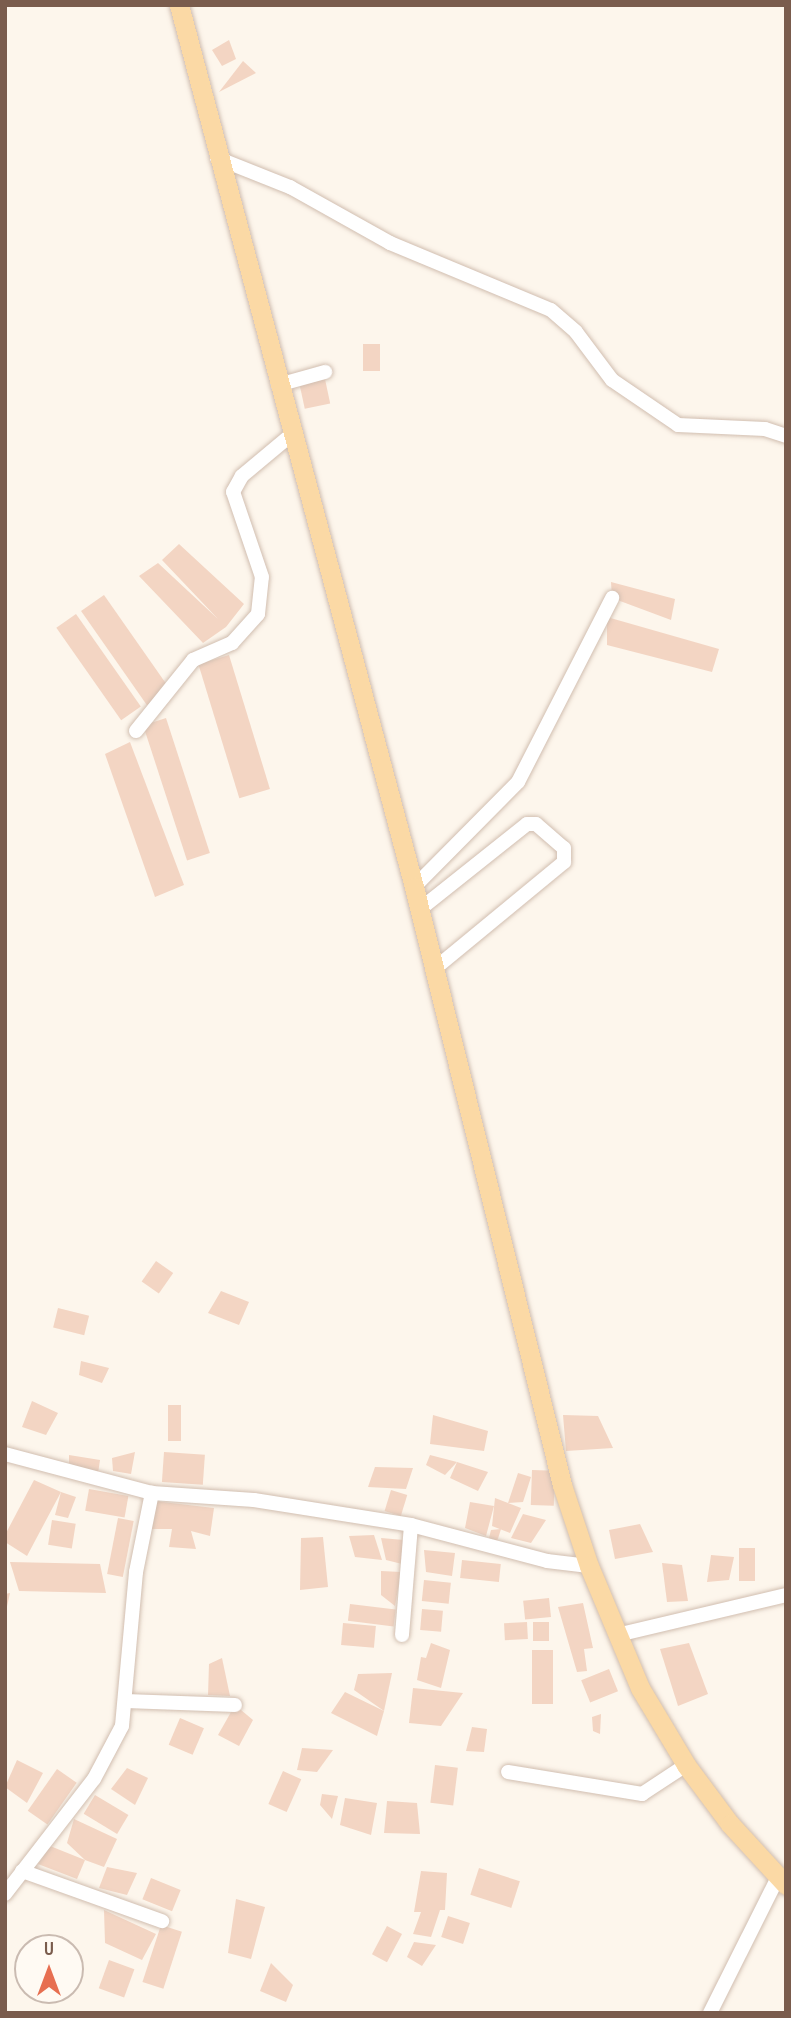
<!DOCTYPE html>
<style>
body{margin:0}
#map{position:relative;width:791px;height:2018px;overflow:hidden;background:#fdf6ec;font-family:"Sofia Sans Condensed",sans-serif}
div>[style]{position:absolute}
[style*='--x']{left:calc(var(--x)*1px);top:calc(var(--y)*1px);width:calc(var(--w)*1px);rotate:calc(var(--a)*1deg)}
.building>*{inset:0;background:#f3d5c3;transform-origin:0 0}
.roads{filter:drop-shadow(0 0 2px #d1beb0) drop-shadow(0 0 2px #d1beb0)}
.minor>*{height:14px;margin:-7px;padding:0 7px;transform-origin:7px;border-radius:7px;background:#fff}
.major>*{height:19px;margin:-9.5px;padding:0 9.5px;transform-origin:9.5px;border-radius:9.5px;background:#fbd9a5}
span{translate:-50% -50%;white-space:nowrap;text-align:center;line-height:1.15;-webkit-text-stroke:5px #fffaf3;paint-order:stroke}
.frame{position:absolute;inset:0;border:7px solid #7a5c4d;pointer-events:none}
.north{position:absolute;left:14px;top:1934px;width:70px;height:70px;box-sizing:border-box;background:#fffaf3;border:2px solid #cabbb1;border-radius:50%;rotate:0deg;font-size:19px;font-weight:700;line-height:28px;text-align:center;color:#7a5c4d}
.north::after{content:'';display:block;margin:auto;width:24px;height:32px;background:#e76f51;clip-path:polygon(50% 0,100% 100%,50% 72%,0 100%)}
</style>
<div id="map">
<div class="building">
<div style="clip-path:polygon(229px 40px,236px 59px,222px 66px,212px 50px)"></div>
<div style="clip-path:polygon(243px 61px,256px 73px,219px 92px)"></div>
<div style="left:363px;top:344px;width:17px;height:27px"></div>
<div style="left:325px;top:379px;width:25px;height:26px;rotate:78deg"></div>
<div style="clip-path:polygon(179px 544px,244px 604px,226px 627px,203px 643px,139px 576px,158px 563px,218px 619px,162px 560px)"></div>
<div style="clip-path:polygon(611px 582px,675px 599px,671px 620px,612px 598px)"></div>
<div style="left:104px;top:595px;width:115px;height:28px;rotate:55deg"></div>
<div style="left:76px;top:614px;width:113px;height:24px;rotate:55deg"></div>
<div style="clip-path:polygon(607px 617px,719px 649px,712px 672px,607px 645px)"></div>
<div style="left:229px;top:655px;width:140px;height:32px;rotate:73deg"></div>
<div style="left:166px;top:718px;width:142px;height:24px;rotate:72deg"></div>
<div style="clip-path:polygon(130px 742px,184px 885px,155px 897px,105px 754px)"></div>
<div style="left:156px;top:1261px;width:21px;height:25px;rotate:35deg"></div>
<div style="clip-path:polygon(221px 1291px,249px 1302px,239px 1325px,208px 1313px)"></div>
<div style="left:58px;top:1308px;width:32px;height:20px;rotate:14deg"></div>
<div style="clip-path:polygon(81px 1361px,109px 1368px,102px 1383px,79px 1375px)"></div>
<div style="clip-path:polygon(32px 1401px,58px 1413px,46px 1435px,22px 1427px)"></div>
<div style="left:168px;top:1405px;width:13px;height:36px"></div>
<div style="clip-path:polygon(433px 1415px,488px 1431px,484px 1451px,430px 1444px)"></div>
<div style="clip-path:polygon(563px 1415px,598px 1416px,613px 1448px,566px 1451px)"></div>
<div style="clip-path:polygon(135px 1452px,131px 1474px,113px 1471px,112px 1458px)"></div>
<div style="left:164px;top:1452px;width:41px;height:30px;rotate:4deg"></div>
<div style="clip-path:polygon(69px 1455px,100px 1460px,97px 1480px,69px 1463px)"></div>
<div style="clip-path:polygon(430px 1455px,457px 1462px,445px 1475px,426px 1465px)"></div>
<div style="clip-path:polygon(457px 1462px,488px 1472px,478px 1491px,450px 1478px)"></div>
<div style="clip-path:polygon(375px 1467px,413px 1468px,406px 1489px,368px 1487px)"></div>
<div style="left:532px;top:1470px;width:23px;height:35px;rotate:2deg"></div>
<div style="clip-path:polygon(518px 1473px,531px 1477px,523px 1502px,508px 1503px)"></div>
<div style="clip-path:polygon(34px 1480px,61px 1492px,27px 1556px,5px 1542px,5px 1535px)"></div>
<div style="left:89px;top:1489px;width:40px;height:22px;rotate:10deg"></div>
<div style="left:391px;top:1490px;width:17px;height:22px;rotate:17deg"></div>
<div style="clip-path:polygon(61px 1492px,76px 1497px,68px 1518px,55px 1515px)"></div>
<div style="clip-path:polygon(495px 1498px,521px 1508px,510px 1533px,492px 1526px)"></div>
<div style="clip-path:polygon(154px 1501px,214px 1508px,210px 1536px,191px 1531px,196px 1549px,169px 1547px,172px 1529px,151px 1529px)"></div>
<div style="clip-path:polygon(470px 1502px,494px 1506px,486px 1536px,465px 1528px)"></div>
<div style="clip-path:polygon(523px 1514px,546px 1520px,531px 1543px,511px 1538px)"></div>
<div style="left:118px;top:1518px;width:16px;height:57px;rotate:11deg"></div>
<div style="left:52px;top:1520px;width:24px;height:25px;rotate:9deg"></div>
<div style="clip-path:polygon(640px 1524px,653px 1552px,615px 1559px,609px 1530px)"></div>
<div style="clip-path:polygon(501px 1529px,495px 1548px,487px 1546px,491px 1530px)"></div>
<div style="clip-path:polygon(374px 1535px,382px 1560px,355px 1557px,349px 1536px)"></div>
<div style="clip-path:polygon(323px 1537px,328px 1587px,300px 1590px,301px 1538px)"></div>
<div style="clip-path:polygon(381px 1538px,404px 1540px,402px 1564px,386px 1560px)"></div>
<div style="left:739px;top:1548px;width:16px;height:33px"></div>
<div style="clip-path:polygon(424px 1550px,455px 1553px,452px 1576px,426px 1572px)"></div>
<div style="clip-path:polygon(711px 1555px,734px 1557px,729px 1580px,707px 1582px)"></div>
<div style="left:462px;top:1560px;width:39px;height:18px;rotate:6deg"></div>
<div style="clip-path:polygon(10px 1562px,100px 1564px,106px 1593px,19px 1591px)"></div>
<div style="clip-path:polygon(662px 1563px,682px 1565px,688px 1601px,667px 1602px)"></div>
<div style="clip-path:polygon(381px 1571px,401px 1572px,395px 1606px,381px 1595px)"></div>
<div style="left:424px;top:1580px;width:27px;height:21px;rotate:6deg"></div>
<div style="clip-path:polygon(10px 1593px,6px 1611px,5px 1611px,5px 1594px)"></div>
<div style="left:549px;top:1598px;width:19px;height:26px;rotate:84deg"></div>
<div style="clip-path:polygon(583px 1603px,593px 1648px,584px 1649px,587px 1671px,577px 1672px,558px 1607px)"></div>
<div style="left:350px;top:1604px;width:46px;height:17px;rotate:7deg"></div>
<div style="left:422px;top:1609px;width:21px;height:21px;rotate:5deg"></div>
<div style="left:527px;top:1622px;width:17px;height:23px;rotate:87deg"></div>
<div style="left:533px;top:1622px;width:16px;height:19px"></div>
<div style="left:343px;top:1623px;width:33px;height:22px;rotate:5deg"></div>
<div style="clip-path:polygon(431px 1643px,450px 1650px,441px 1688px,417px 1680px,421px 1657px,426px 1658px)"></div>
<div style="clip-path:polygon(689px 1643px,708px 1694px,678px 1706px,660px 1649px)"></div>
<div style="left:532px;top:1650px;width:21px;height:54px"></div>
<div style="clip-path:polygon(222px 1658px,230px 1696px,208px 1695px,209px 1664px)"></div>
<div style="left:609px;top:1669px;width:24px;height:30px;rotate:68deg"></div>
<div style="clip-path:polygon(392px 1673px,384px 1711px,354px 1690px,358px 1674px)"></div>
<div style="clip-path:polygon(413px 1688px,463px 1693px,441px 1726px,409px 1723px)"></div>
<div style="clip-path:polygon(345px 1692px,384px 1711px,377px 1736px,331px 1713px)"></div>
<div style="clip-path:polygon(235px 1705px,253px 1720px,239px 1746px,218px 1735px)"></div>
<div style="clip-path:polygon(601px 1714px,600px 1734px,593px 1731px,592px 1717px)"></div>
<div style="left:180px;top:1718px;width:26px;height:29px;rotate:23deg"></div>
<div style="clip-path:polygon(472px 1727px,487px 1729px,484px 1752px,466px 1751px)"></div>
<div style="clip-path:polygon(302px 1748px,333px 1750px,317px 1772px,297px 1770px)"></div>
<div style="clip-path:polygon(17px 1760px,43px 1773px,27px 1803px,5px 1787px)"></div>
<div style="left:435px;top:1765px;width:23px;height:38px;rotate:7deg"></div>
<div style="clip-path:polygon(127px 1768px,148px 1778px,135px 1805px,111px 1789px)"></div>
<div style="left:57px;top:1769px;width:24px;height:51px;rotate:35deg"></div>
<div style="left:283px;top:1771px;width:20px;height:36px;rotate:24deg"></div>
<div style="clip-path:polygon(322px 1794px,338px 1796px,332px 1819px,320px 1805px)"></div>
<div style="left:95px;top:1795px;width:39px;height:22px;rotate:31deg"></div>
<div style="clip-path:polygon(345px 1798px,377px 1803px,371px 1835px,340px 1825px)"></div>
<div style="clip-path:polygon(387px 1801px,417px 1803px,420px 1834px,384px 1833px)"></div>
<div style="clip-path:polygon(74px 1819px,117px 1839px,104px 1867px,85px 1860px,67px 1843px)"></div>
<div style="clip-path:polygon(50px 1846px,85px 1860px,77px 1879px,38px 1864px)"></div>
<div style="clip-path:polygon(107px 1867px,137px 1873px,127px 1895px,99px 1888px)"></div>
<div style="left:479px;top:1868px;width:43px;height:28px;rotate:18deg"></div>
<div style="clip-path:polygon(421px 1871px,447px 1873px,445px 1910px,440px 1910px,431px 1937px,413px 1934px,421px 1912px,414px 1912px)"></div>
<div style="left:151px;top:1878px;width:32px;height:23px;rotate:22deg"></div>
<div style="clip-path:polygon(236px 1899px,265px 1907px,251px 1959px,228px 1953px)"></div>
<div style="clip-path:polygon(104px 1910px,156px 1934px,142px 1960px,105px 1943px)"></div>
<div style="left:448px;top:1916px;width:23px;height:22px;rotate:18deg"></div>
<div style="left:161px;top:1925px;width:22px;height:60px;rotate:18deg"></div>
<div style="left:387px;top:1926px;width:17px;height:32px;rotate:28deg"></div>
<div style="clip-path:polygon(414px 1942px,436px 1945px,422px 1966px,407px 1957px)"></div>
<div style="left:109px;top:1960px;width:27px;height:30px;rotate:20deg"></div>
<div style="clip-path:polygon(271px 1963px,293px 1985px,286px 2002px,260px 1991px)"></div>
</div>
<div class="roads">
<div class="minor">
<div style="--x:217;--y:158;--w:79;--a:21.7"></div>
<div style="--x:290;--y:187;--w:115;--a:29.2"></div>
<div style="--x:390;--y:243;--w:174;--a:22.6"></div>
<div style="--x:551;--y:310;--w:33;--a:41"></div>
<div style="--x:576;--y:332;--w:60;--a:53.1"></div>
<div style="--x:612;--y:380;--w:80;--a:34.3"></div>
<div style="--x:678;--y:425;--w:87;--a:2.6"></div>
<div style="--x:765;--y:429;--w:22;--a:18"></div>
<div style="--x:278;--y:385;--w:49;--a:-15.5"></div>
<div style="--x:136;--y:731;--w:91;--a:-51.2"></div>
<div style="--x:193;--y:660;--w:43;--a:-23.6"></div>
<div style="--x:232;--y:643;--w:39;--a:-48"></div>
<div style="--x:258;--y:614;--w:37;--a:-84"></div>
<div style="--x:262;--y:577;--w:90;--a:-108.8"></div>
<div style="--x:233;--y:492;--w:18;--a:-61"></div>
<div style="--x:242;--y:476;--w:64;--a:-39.9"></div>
<div style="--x:414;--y:887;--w:148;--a:-45.3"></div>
<div style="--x:518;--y:782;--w:207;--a:-62.9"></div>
<div style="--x:419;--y:910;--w:138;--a:-38.5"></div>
<div style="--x:527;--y:824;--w:9;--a:0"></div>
<div style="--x:536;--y:824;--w:37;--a:41"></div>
<div style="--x:564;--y:848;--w:14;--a:90"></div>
<div style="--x:564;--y:862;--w:168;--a:140.5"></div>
<div style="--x:5;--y:1454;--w:152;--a:14.9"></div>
<div style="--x:152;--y:1493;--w:102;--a:3.9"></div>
<div style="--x:254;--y:1500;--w:159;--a:9"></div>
<div style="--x:411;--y:1525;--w:141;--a:14.8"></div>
<div style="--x:547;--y:1561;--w:42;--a:6.8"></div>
<div style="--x:402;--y:1635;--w:110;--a:-85.3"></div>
<div style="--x:617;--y:1635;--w:174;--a:-13.3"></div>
<div style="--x:126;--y:1701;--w:109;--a:2.1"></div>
<div style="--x:508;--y:1772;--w:136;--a:9.3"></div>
<div style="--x:642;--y:1794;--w:53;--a:-33.4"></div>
<div style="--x:22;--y:1871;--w:149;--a:19.7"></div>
<div style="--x:5;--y:1894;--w:145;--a:-52.3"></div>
<div style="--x:94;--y:1779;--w:60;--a:-62.2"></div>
<div style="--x:122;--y:1726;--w:155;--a:-84.8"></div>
<div style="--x:136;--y:1572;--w:81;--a:-78.6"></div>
<div style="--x:710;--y:2013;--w:152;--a:-63.4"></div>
</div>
<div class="major">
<div style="--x:179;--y:5;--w:913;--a:75.08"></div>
<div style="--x:414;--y:887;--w:616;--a:76.1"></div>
<div style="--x:562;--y:1485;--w:85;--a:71.6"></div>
<div style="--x:589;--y:1566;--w:132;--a:67.3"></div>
<div style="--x:640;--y:1688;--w:90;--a:59.1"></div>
<div style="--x:686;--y:1765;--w:74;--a:53.3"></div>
<div style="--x:730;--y:1824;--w:83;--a:47.4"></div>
</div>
</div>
<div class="frame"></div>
<div class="north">U</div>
</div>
